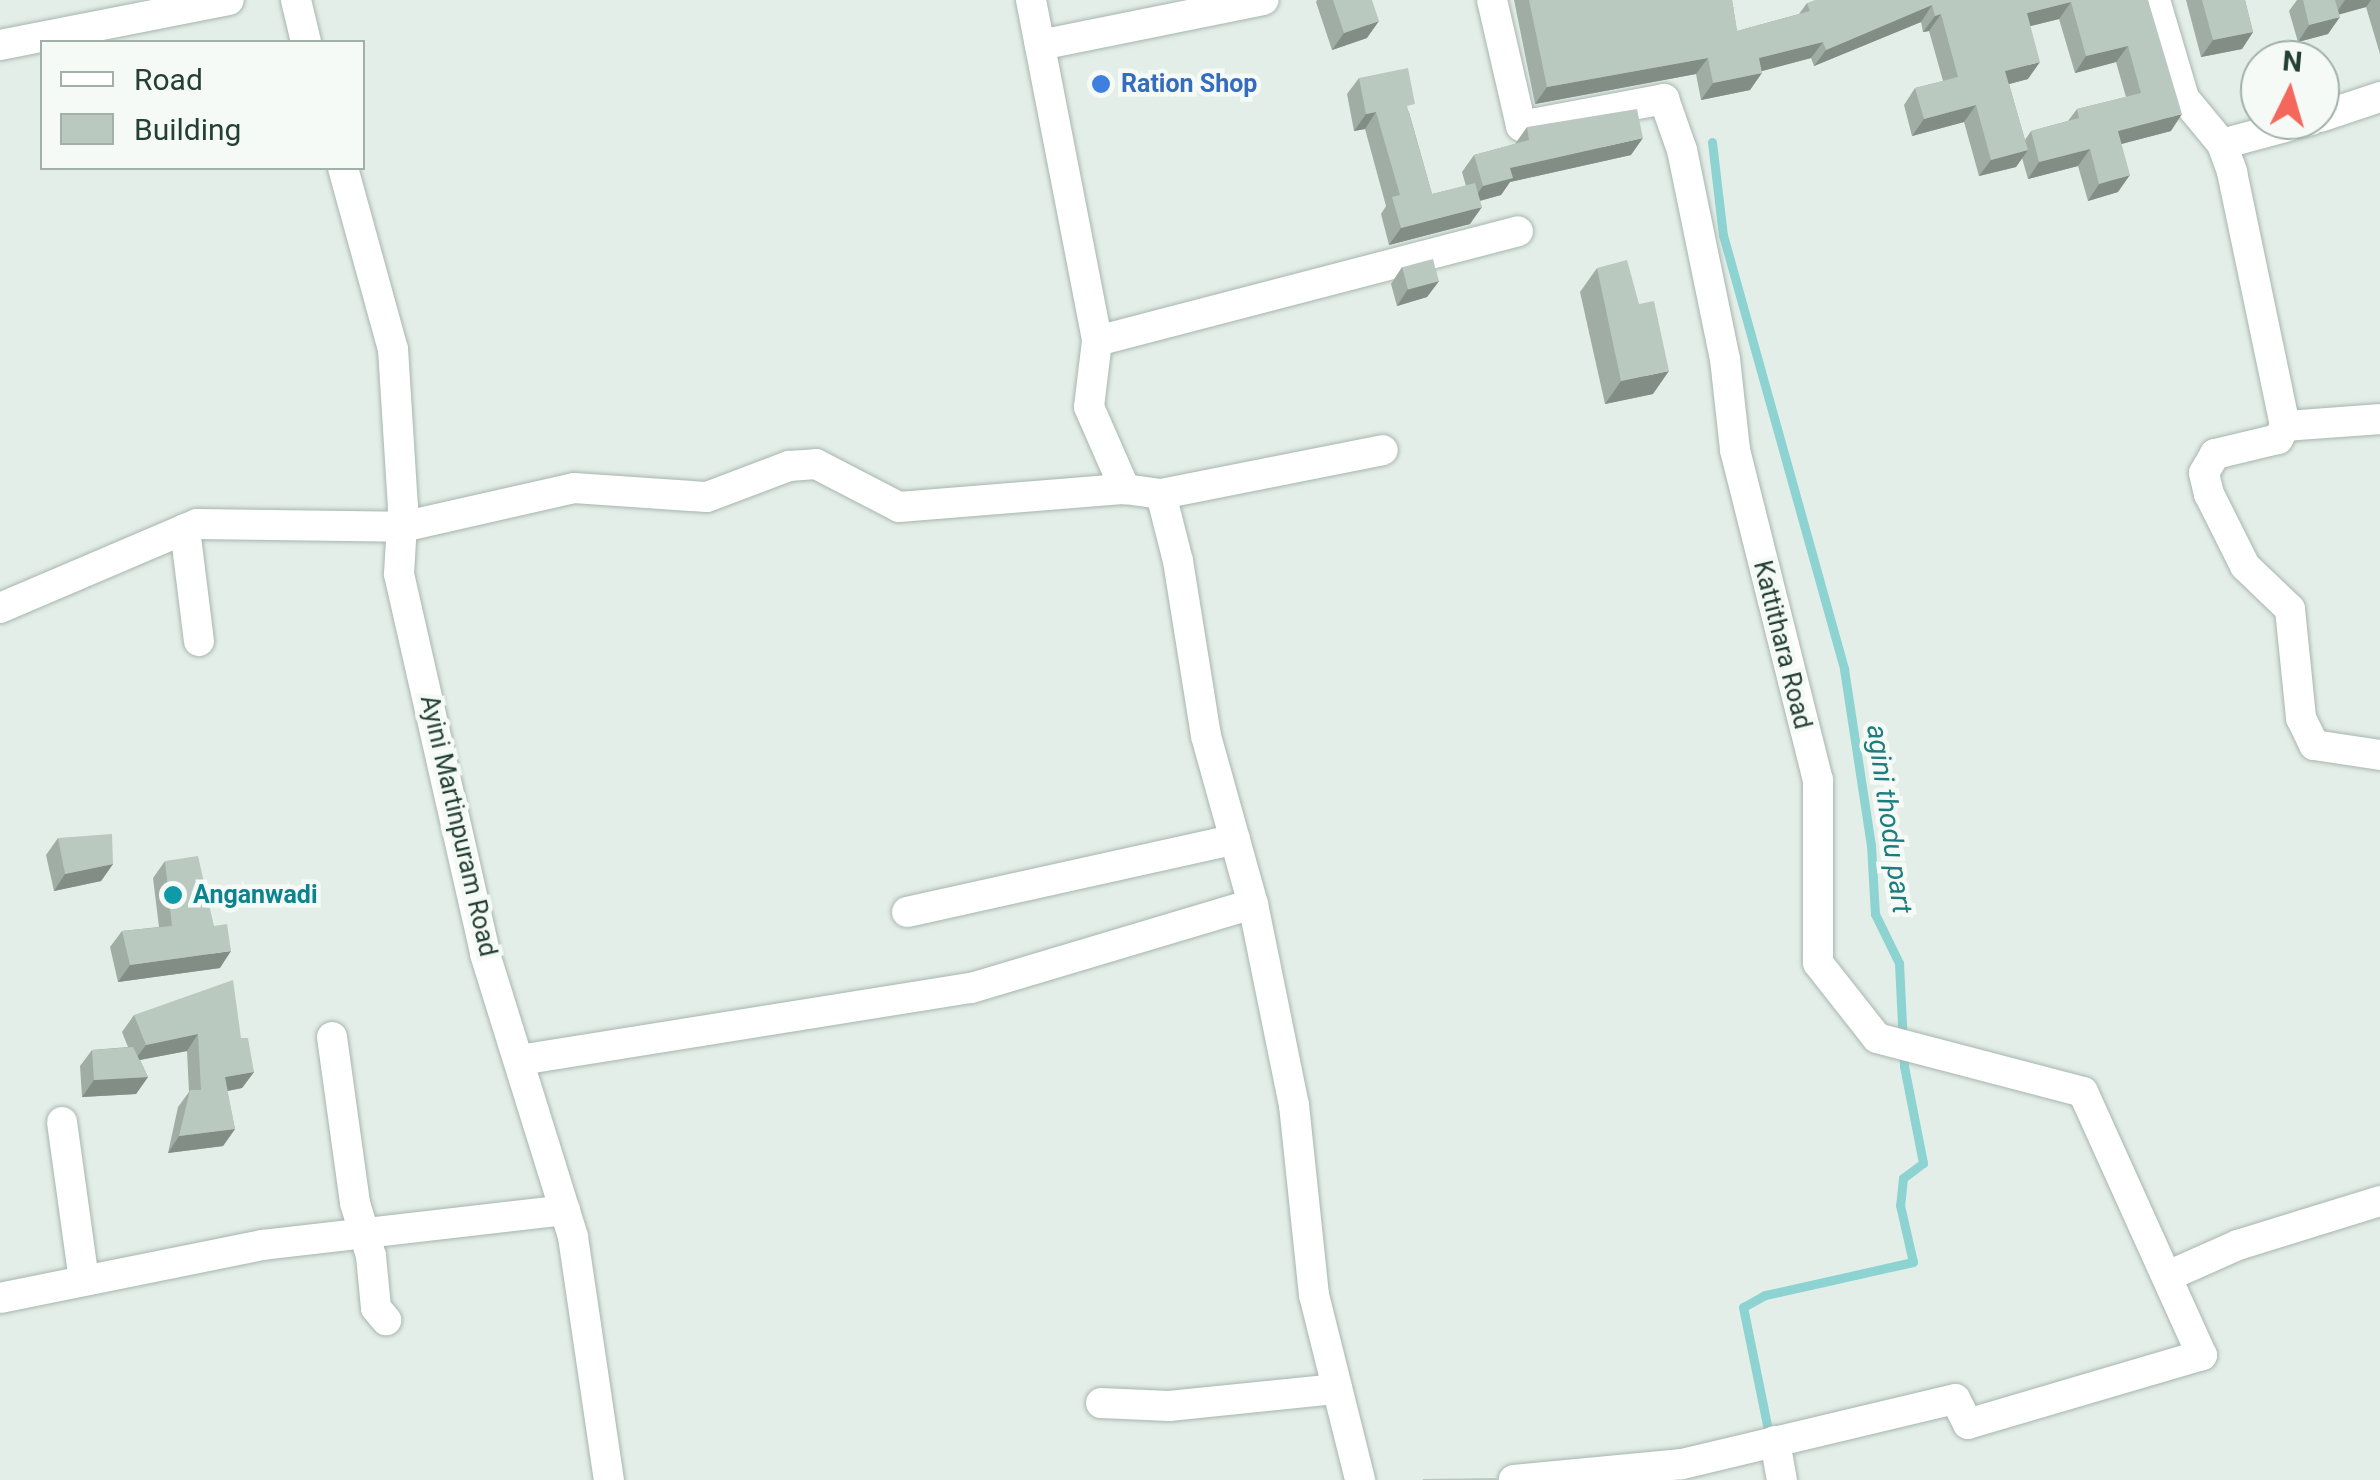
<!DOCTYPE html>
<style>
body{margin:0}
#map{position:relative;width:2380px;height:1480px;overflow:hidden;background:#e4eee8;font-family:Roboto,sans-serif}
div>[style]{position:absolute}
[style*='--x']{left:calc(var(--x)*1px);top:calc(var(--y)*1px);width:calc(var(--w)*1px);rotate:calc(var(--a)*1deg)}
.stream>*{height:9px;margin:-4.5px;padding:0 4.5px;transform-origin:4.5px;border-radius:4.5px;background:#8cd3d2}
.roads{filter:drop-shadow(0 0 2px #a6b6ae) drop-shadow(0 0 2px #a6b6ae)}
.minor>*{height:30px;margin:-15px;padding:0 15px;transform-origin:15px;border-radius:15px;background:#fff}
.wall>*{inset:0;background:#9fada5}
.shaded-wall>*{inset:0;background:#828d86}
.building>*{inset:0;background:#b9c9c0;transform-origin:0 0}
.dots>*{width:28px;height:28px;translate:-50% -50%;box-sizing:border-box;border:5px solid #f5faf6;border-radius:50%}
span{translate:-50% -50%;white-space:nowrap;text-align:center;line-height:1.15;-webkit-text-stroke:9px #f5faf6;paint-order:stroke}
.shop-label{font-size:25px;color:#366cbe;font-weight:700}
.left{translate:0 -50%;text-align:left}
.street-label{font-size:25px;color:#234033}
.culture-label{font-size:25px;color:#0d838f;font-weight:700}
.water-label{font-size:28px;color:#1b7d7d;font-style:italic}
.legend{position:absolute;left:40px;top:40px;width:325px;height:130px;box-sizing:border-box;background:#f5faf6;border:2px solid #a1b0a8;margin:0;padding:12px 18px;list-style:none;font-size:30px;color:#234033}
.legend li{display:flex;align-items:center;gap:20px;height:50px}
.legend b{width:50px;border:2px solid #a1b0a8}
.north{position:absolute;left:2240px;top:40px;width:100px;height:100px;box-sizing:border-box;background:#f5faf6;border:2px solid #a1b0a8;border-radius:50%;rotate:5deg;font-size:28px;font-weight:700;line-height:40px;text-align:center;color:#234033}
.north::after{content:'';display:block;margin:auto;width:35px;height:45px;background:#f4675c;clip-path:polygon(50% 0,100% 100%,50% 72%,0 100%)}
</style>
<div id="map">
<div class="stream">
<div style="--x:1712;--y:142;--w:94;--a:83.3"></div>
<div style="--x:1723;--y:235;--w:451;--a:74.4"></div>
<div style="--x:1844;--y:669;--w:178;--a:81.3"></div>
<div style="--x:1871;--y:845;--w:69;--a:86.7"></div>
<div style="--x:1875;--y:914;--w:55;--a:63.9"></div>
<div style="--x:1899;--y:963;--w:103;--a:87.2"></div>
<div style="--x:1904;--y:1066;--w:99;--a:78.9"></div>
<div style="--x:1923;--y:1163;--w:25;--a:143"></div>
<div style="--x:1903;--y:1178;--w:27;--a:96"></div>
<div style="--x:1900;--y:1205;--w:58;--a:77.2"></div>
<div style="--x:1913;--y:1262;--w:152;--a:167.4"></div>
<div style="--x:1765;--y:1295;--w:25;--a:151"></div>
<div style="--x:1743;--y:1307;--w:126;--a:78.5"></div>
</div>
<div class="roads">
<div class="minor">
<div style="--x:296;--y:0;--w:43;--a:76.6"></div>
<div style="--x:1031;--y:0;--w:347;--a:79"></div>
<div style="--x:1097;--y:341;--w:66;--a:96.9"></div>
<div style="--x:1089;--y:407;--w:90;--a:66.3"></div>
<div style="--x:1125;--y:489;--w:36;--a:8"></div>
<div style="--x:1161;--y:494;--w:69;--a:75.8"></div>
<div style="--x:1178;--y:561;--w:177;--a:80.9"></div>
<div style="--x:1206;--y:736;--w:174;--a:74.4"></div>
<div style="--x:1253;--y:904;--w:205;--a:78.5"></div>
<div style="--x:1294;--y:1105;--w:191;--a:84"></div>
<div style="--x:1314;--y:1295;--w:191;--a:76"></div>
<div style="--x:1492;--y:0;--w:129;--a:77"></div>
<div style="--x:1521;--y:126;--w:146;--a:-10.7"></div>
<div style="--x:1664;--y:99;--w:54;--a:70.6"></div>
<div style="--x:1682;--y:150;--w:213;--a:78.4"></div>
<div style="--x:1725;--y:359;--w:92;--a:83.7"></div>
<div style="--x:1735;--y:450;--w:340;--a:75.9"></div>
<div style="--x:1818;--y:780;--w:183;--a:90"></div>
<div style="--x:1818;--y:963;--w:95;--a:51.8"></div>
<div style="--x:1877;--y:1038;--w:213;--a:14.7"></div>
<div style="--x:2083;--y:1092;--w:289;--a:65.7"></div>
<div style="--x:2202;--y:1355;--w:244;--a:163.6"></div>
<div style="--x:1968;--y:1424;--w:28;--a:-117"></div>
<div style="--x:1955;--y:1399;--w:281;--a:166.6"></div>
<div style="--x:1682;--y:1464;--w:169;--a:174.6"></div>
<div style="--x:2155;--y:0;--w:102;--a:73.5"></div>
<div style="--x:2184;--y:98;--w:60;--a:50.4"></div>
<div style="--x:2222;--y:144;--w:30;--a:70"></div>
<div style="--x:2232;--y:172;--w:259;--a:78.2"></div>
<div style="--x:2285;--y:426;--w:15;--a:118"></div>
<div style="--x:2278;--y:439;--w:65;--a:166.6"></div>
<div style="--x:2215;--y:454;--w:22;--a:120"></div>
<div style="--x:2204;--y:473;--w:22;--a:77"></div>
<div style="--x:2209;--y:494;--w:80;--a:63.4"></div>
<div style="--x:2245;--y:566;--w:62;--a:43.7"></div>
<div style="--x:2290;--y:609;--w:110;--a:84.2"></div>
<div style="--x:2301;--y:718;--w:30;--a:64"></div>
<div style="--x:2314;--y:745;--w:67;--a:8.6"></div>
<div style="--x:0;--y:45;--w:233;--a:-11.1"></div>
<div style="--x:1040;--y:45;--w:228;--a:-11.4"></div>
<div style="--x:2320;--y:117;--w:63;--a:-18.4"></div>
<div style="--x:2222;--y:144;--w:92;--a:-15.1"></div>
<div style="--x:343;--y:168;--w:188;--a:74.6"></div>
<div style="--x:393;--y:349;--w:158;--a:86.4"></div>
<div style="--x:403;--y:507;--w:67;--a:93.4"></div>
<div style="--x:399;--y:574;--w:390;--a:77.2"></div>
<div style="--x:485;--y:954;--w:296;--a:72.7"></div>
<div style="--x:573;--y:1237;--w:246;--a:81.6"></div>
<div style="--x:1097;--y:341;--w:435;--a:-14.6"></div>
<div style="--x:2285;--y:426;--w:95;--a:-4.2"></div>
<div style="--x:1161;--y:494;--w:226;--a:-11.2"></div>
<div style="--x:185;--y:529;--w:113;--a:82.9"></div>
<div style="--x:0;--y:608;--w:214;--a:-23.1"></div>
<div style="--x:197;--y:524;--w:205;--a:0.8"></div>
<div style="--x:402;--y:527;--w:176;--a:-12.8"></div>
<div style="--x:574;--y:488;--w:133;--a:3.9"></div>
<div style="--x:707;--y:497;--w:88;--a:-20.7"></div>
<div style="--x:789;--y:466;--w:27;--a:-4"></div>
<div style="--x:816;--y:464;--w:93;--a:27.4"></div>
<div style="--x:899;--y:507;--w:227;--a:-4.6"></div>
<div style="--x:907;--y:912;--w:336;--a:-12.5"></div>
<div style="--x:332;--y:1037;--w:168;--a:82.1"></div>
<div style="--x:355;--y:1203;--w:55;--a:73.2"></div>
<div style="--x:371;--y:1256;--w:52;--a:84.5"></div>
<div style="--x:376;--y:1308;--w:16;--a:50"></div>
<div style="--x:520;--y:1060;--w:457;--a:-9.1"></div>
<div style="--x:971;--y:988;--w:294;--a:-16.6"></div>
<div style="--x:62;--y:1122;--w:160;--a:82.1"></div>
<div style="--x:2168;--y:1276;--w:77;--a:-23.9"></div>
<div style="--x:2238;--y:1245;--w:149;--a:-17.2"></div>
<div style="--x:0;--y:1298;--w:268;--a:-11.4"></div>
<div style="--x:263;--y:1245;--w:304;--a:-6.6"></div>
<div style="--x:1101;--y:1403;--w:68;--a:2.5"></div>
<div style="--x:1169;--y:1406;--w:169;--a:-5.8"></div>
<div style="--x:1775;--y:1441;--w:40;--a:80"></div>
</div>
</div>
<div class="wall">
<div style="clip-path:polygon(1317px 0,1372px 0,1367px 38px,1332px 50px,1316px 2px)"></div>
<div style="clip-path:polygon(evenodd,1514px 0,1732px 0,1737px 31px,1799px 14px,1807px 3px,2148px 0,2171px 131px,2121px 144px,2118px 192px,2088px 201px,2078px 166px,2028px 179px,2022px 158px,2016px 167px,1979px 176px,1964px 122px,1912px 136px,1904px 105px,1915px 88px,1943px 81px,1929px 31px,1923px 32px,1921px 22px,1814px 66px,1811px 58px,1762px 71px,1750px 90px,1701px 100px,1696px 74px,1535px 104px,1514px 0,2059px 19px,2075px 73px,2116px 62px,2126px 97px,2077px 109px,2068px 121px,2031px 131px,2025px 140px,2009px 84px,2028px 79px,2030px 26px,2059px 19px)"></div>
<div style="clip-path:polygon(2186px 0,2245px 0,2253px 32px,2242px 49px,2201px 57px)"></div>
<div style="clip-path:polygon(2297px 0,2380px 0,2380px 54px,2366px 7px,2339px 14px,2328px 34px,2298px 42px,2289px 11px)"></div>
<div style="clip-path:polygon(1359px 78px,1409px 112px,1432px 194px,1466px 186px,1462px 172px,1474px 155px,1515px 144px,1527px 127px,1631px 155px,1510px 182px,1501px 195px,1480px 201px,1470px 224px,1389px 245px,1381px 214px,1386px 206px,1365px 129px,1354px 131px,1347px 94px)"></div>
<div style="clip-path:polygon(1402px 267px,1439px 281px,1427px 297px,1397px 306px,1391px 284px)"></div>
<div style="clip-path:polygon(1597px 268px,1653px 394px,1605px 404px,1580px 292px)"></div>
<div style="clip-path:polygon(58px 838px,113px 864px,101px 881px,54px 891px,46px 855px)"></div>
<div style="clip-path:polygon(165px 861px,220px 968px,118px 982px,110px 947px,122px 931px,159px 927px,153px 878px)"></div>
<div style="clip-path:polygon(134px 1015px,241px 1038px,254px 1072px,242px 1088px,227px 1091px,235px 1129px,223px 1146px,168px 1153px,178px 1107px,189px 1092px,187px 1051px,140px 1060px,148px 1077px,136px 1094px,82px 1097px,80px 1066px,92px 1050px,128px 1047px,122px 1032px)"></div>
</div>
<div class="shaded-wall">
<div style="clip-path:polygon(2345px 0,2371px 0,2366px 7px,2334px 16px)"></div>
<div style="clip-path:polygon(2071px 2px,2059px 19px,2015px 30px,2027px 13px)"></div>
<div style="clip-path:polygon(1932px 5px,1921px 22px,1814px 66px,1826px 50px)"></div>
<div style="clip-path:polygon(1941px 14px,1929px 31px,1923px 32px,1935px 16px)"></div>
<div style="clip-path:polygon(2340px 17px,2328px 34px,2298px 42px,2309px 25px)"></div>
<div style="clip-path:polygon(1379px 21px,1367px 38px,1332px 50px,1344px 33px)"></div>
<div style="clip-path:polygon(2253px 32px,2242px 49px,2201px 57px,2213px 40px)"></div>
<div style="clip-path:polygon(1823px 42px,1811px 58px,1747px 75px,1759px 58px)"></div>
<div style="clip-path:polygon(2128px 46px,2116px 62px,2075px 73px,2086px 56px)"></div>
<div style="clip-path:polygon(1708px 58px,1696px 74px,1535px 104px,1547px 87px)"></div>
<div style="clip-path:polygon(2040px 62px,2028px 79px,1994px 88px,2005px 71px)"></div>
<div style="clip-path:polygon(1762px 73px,1750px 90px,1701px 100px,1713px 83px)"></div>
<div style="clip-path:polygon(1976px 105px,1964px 122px,1912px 136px,1924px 119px)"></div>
<div style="clip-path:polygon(1376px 112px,1365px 129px,1354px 131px,1366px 114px)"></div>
<div style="clip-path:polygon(2182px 114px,2171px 131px,2106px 148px,2118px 131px)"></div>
<div style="clip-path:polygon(1643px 138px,1631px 155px,1510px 182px,1501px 195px,1471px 203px,1483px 186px,1510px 168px)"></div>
<div style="clip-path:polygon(2090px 149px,2078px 166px,2028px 179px,2039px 162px)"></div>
<div style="clip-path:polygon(2028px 150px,2016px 167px,1979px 176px,1991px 160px)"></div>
<div style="clip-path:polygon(2130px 175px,2118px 192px,2088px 201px,2099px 184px)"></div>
<div style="clip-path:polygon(1482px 207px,1470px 224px,1389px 245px,1401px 228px)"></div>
<div style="clip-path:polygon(1439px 281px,1427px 297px,1397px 306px,1408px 289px)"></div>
<div style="clip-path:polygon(1669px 371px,1653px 394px,1605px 404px,1621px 381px)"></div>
<div style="clip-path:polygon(113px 864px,101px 881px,54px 891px,65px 874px)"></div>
<div style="clip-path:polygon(231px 951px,220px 968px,118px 982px,130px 965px)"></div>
<div style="clip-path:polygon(198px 1034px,187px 1051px,134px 1061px,146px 1045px)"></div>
<div style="clip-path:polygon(254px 1072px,242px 1088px,213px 1094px,225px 1077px)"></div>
<div style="clip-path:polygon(148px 1077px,136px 1094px,82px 1097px,94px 1080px)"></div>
<div style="clip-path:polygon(235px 1129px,223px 1146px,168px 1153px,179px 1136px)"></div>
</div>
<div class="building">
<div style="clip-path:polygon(1333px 0,1372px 0,1379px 21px,1344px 33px)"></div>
<div style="clip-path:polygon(1529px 0,1732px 0,1737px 31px,1810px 11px,1807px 3px,1815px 0,2148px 0,2182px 114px,2118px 131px,2130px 175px,2099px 184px,2090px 149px,2039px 162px,2031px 131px,2079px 118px,2077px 109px,2141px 93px,2128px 46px,2086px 56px,2071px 2px,2027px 13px,2040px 62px,2005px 71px,2028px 150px,1991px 160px,1976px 105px,1924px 119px,1915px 88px,1958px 77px,1941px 14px,1935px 16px,1932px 5px,1826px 50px,1823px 42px,1759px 58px,1762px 73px,1713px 83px,1708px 58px,1547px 87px)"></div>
<div style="clip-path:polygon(2202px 0,2245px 0,2253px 32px,2213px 40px)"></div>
<div style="clip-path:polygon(2303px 0,2335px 0,2340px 17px,2309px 25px)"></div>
<div style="clip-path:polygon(1408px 68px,1415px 104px,1407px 106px,1432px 194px,1475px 183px,1482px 207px,1401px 228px,1392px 197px,1400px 195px,1376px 112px,1366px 114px,1359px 78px)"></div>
<div style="clip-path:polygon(1637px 109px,1643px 138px,1510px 168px,1513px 178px,1483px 186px,1474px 155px,1529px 140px,1527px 127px)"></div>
<div style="left:1433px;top:259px;width:23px;height:32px;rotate:75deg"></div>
<div style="clip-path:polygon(1627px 260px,1639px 304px,1654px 301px,1669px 371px,1621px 381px,1597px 268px)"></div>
<div style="clip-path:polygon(112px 834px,113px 864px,65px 874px,58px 838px)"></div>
<div style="clip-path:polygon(198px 856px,214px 926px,227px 924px,231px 951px,130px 965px,122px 931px,172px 926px,165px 861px)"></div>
<div style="clip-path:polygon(233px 980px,241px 1038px,248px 1038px,254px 1072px,225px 1077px,235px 1129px,179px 1136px,190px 1090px,201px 1090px,198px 1034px,146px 1045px,134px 1015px)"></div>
<div style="clip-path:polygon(133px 1047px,148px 1077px,94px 1080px,92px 1050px)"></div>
<div style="clip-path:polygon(1497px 1478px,1497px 1480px,1423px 1480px,1423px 1479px)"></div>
</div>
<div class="dots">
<div style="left:1101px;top:84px;background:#3f7fe0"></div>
<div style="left:173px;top:895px;background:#0f9aa8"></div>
</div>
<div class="shop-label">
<span class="left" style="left:1121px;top:84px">Ration Shop</span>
</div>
<div class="street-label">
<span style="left:1782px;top:645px;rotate:76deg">Kattithara Road</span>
<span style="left:458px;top:826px;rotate:77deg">Ayini Martinpuram Road</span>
</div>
<div class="culture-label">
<span class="left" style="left:193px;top:895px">Anganwadi</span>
</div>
<div class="water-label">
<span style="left:1889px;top:819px;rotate:82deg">agini thodu part</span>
</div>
<ul class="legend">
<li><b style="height:12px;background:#fff"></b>Road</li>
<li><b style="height:28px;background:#b9c9c0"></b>Building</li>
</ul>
<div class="north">N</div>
</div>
